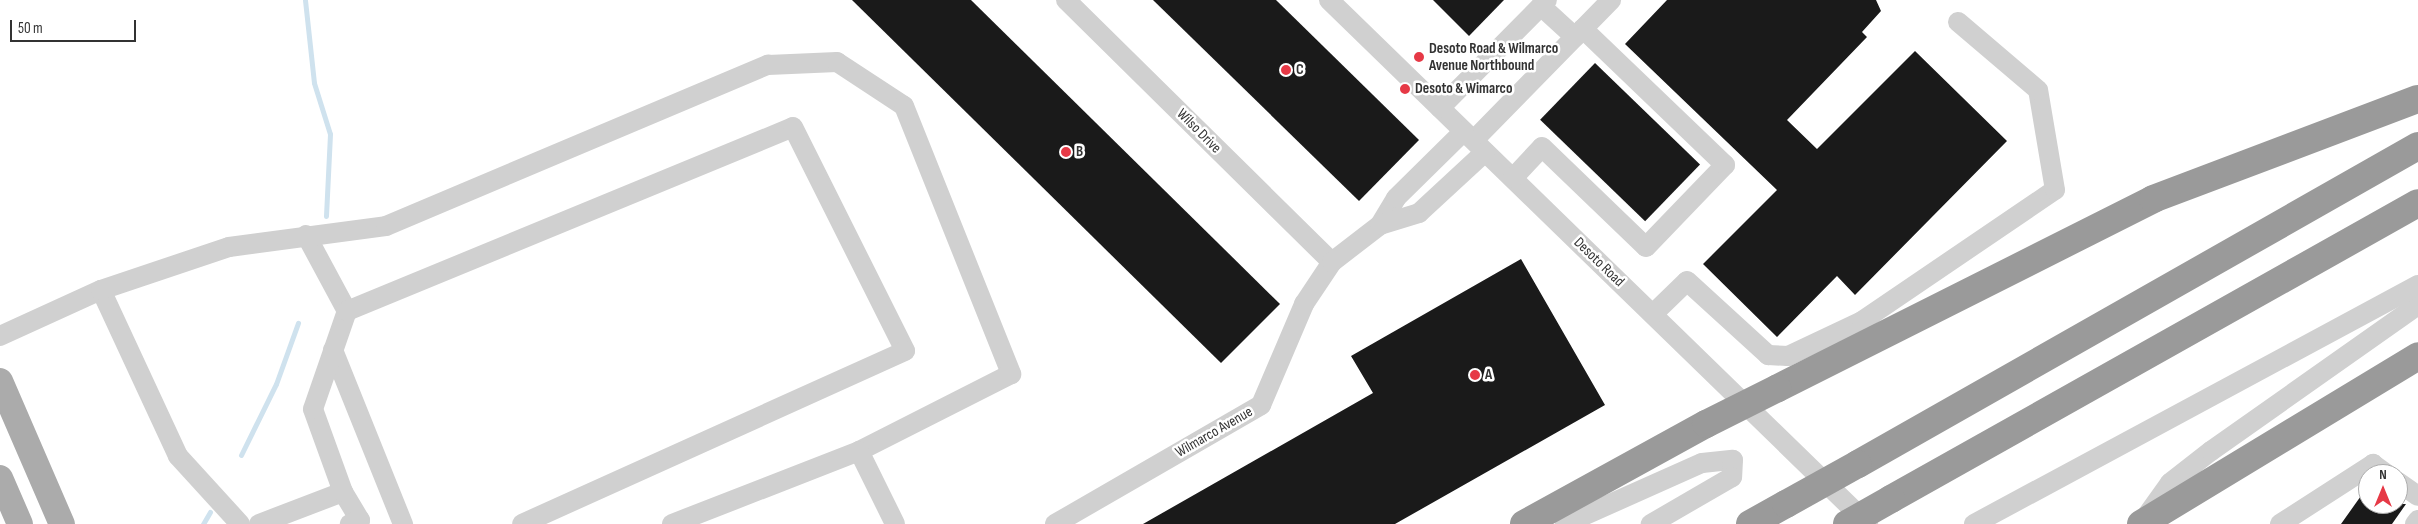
<!DOCTYPE html>
<style>
body{margin:0}
#map{position:relative;width:2418px;height:524px;overflow:hidden;background:#fff;font-family:"Sofia Sans Condensed",sans-serif}
div>[style]{position:absolute}
[style*='--x']{left:calc(var(--x)*1px);top:calc(var(--y)*1px);width:calc(var(--w)*1px);rotate:calc(var(--a)*1deg)}
.stream>*{height:5px;margin:-2.5px;padding:0 2.5px;transform-origin:2.5px;border-radius:2.5px;background:#cfe2ee}
.building>*{inset:0;background:#1a1a1a;transform-origin:0 0}
.minor>*{height:20px;margin:-10px;padding:0 10px;transform-origin:10px;border-radius:10px;background:#d0d0d0}
.major>*{height:26px;margin:-13px;padding:0 13px;transform-origin:13px;border-radius:13px;background:#ababab}
.highway>*{height:28px;margin:-14px;padding:0 14px;transform-origin:14px;border-radius:14px;background:#9a9a9a}
.highway-bridge>*{height:28px;margin:-14px;padding:0 14px;transform-origin:14px;border-radius:14px;background:#9a9a9a}
.dots>*{width:14px;height:14px;translate:-50% -50%;box-sizing:border-box;border:2px solid #fff;border-radius:50%}
span{translate:-50% -50%;white-space:nowrap;text-align:center;line-height:1.15;-webkit-text-stroke:5px #fff;paint-order:stroke}
.poi-label{font-size:15px;color:#333;font-weight:700}
.left{translate:0 -50%;text-align:left}
.street-label{font-size:15px;color:#333}
.north{position:absolute;left:2358px;top:464px;width:50px;height:50px;box-sizing:border-box;background:#fff;border:1px solid #adadad;border-radius:50%;rotate:0deg;font-size:14px;font-weight:700;line-height:20px;text-align:center;color:#333}
.north::after{content:'';display:block;margin:auto;width:18px;height:22px;background:#e63946;clip-path:polygon(50% 0,100% 100%,50% 72%,0 100%)}
.scale{position:absolute;left:10px;top:20px;width:126px;height:22px;box-sizing:border-box;border:2px solid #333;border-top:0;padding-left:6px;font-size:15px;line-height:18px;white-space:nowrap;color:#333;-webkit-text-stroke:4px #fff;paint-order:stroke}
</style>
<div id="map">
<div class="stream">
<div style="--x:305;--y:0;--w:83;--a:83.8"></div>
<div style="--x:314;--y:83;--w:53;--a:72.6"></div>
<div style="--x:330;--y:134;--w:82;--a:92.8"></div>
<div style="--x:241;--y:455;--w:79;--a:-63.8"></div>
<div style="--x:276;--y:384;--w:65;--a:-70.2"></div>
<div style="--x:203;--y:524;--w:14;--a:-60"></div>
</div>
<div class="building">
<div style="clip-path:polygon(852px 0,971px 0,1280px 304px,1221px 363px)"></div>
<div style="clip-path:polygon(1153px 0,1276px 0,1419px 140px,1359px 201px)"></div>
<div style="clip-path:polygon(1433px 0,1504px 0,1469px 36px)"></div>
<div style="clip-path:polygon(1667px 0,1876px 0,1881px 11px,1862px 32px,1867px 37px,1787px 120px,1817px 149px,1915px 51px,2007px 141px,1855px 295px,1837px 276px,1777px 337px,1703px 264px,1777px 190px,1625px 44px)"></div>
<div style="left:1595px;top:63px;width:146px;height:79px;rotate:44deg"></div>
<div style="clip-path:polygon(1521px 259px,1605px 405px,1395px 524px,1143px 524px,1373px 393px,1351px 356px)"></div>
<div style="clip-path:polygon(2368px 486px,2368px 504px,2406px 504px,2392px 524px,2341px 524px)"></div>
</div>
<div class="minor">
<div style="--x:1066;--y:0;--w:373;--a:44.6"></div>
<div style="--x:1329;--y:0;--w:752;--a:44.19"></div>
<div style="--x:1541;--y:6;--w:46;--a:42.4"></div>
<div style="--x:1440;--y:108;--w:152;--a:-45.3"></div>
<div style="--x:1474;--y:140;--w:196;--a:-45.6"></div>
<div style="--x:1513;--y:178;--w:42;--a:-46.9"></div>
<div style="--x:1542;--y:147;--w:144;--a:43.9"></div>
<div style="--x:1646;--y:247;--w:114;--a:-46.1"></div>
<div style="--x:1725;--y:165;--w:197;--a:-136.2"></div>
<div style="--x:1380;--y:225;--w:31;--a:-59"></div>
<div style="--x:1396;--y:198;--w:95;--a:-44.6"></div>
<div style="--x:306;--y:235;--w:86;--a:61.7"></div>
<div style="--x:101;--y:290;--w:183;--a:65.1"></div>
<div style="--x:178;--y:456;--w:92;--a:47.6"></div>
<div style="--x:1653;--y:314;--w:47;--a:-44.1"></div>
<div style="--x:1687;--y:281;--w:110;--a:42.4"></div>
<div style="--x:1768;--y:355;--w:20;--a:3"></div>
<div style="--x:1788;--y:356;--w:82;--a:-25.3"></div>
<div style="--x:1862;--y:321;--w:233;--a:-34.2"></div>
<div style="--x:2055;--y:190;--w:101;--a:-99.6"></div>
<div style="--x:2038;--y:90;--w:105;--a:-139.6"></div>
<div style="--x:0;--y:336;--w:111;--a:-24.5"></div>
<div style="--x:101;--y:290;--w:135;--a:-18.6"></div>
<div style="--x:229;--y:247;--w:158;--a:-7.6"></div>
<div style="--x:386;--y:226;--w:415;--a:-22.9"></div>
<div style="--x:768;--y:65;--w:69;--a:-2.5"></div>
<div style="--x:837;--y:62;--w:80;--a:33.3"></div>
<div style="--x:904;--y:106;--w:289;--a:68.2"></div>
<div style="--x:1011;--y:374;--w:170;--a:153.1"></div>
<div style="--x:859;--y:451;--w:81;--a:63.7"></div>
<div style="--x:333;--y:350;--w:188;--a:68.1"></div>
<div style="--x:2398;--y:482;--w:24;--a:35"></div>
<div style="--x:343;--y:492;--w:33;--a:59"></div>
<div style="--x:360;--y:520;--w:11;--a:158"></div>
<div style="--x:2145;--y:518;--w:43;--a:-54.5"></div>
<div style="--x:2170;--y:483;--w:52;--a:-38"></div>
<div style="--x:2211;--y:451;--w:253;--a:-35.2"></div>
<div style="--x:259;--y:524;--w:90;--a:-20.9"></div>
<div style="--x:343;--y:492;--w:88;--a:-109.9"></div>
<div style="--x:313;--y:409;--w:104;--a:-70.9"></div>
<div style="--x:347;--y:311;--w:482;--a:-22.4"></div>
<div style="--x:793;--y:127;--w:250;--a:63.4"></div>
<div style="--x:905;--y:351;--w:420;--a:155.7"></div>
<div style="--x:672;--y:524;--w:201;--a:-21.3"></div>
<div style="--x:1055;--y:524;--w:238;--a:-30"></div>
<div style="--x:1261;--y:405;--w:110;--a:-66.9"></div>
<div style="--x:1304;--y:304;--w:50;--a:-56.3"></div>
<div style="--x:1332;--y:262;--w:61;--a:-37.6"></div>
<div style="--x:1380;--y:225;--w:41;--a:-17.1"></div>
<div style="--x:1419;--y:213;--w:90;--a:-42.7"></div>
<div style="--x:1565;--y:524;--w:150;--a:-24"></div>
<div style="--x:1702;--y:463;--w:31;--a:-6"></div>
<div style="--x:1733;--y:460;--w:17;--a:93"></div>
<div style="--x:1732;--y:477;--w:94;--a:149.9"></div>
<div style="--x:1974;--y:524;--w:504;--a:-28.29"></div>
<div style="--x:2280;--y:524;--w:111;--a:-32.8"></div>
<div style="--x:2373;--y:464;--w:17;--a:36"></div>
<div style="--x:2415;--y:524;--w:5;--a:-53"></div>
</div>
<div class="major">
<div style="--x:0;--y:381;--w:156;--a:66.6"></div>
<div style="--x:0;--y:478;--w:50;--a:66.5"></div>
</div>
<div class="highway">
<div style="--x:1778;--y:388;--w:420;--a:-26.7"></div>
<div style="--x:2153;--y:199;--w:283;--a:-20.7"></div>
<div style="--x:1858;--y:464;--w:644;--a:-29.59"></div>
<div style="--x:1891;--y:499;--w:604;--a:-29.32"></div>
<div style="--x:1524;--y:524;--w:208;--a:-28.8"></div>
<div style="--x:1750;--y:524;--w:41;--a:-29.1"></div>
<div style="--x:2141;--y:524;--w:324;--a:-31.2"></div>
</div>
<div class="highway-bridge">
<div style="--x:1706;--y:424;--w:80;--a:-26.6"></div>
<div style="--x:1786;--y:504;--w:82;--a:-29.1"></div>
<div style="--x:1847;--y:524;--w:51;--a:-29.6"></div>
</div>
<div class="dots">
<div style="left:1419px;top:57px;background:#e63946"></div>
<div style="left:1286px;top:70px;background:#e63946"></div>
<div style="left:1405px;top:89px;background:#e63946"></div>
<div style="left:1066px;top:152px;background:#e63946"></div>
<div style="left:1475px;top:375px;background:#e63946"></div>
</div>
<div class="poi-label">
<span class="left" style="left:1429px;top:57px">Desoto Road &amp; Wilmarco<br>Avenue Northbound</span>
<span class="left" style="left:1296px;top:70px">C</span>
<span class="left" style="left:1415px;top:89px">Desoto &amp; Wimarco</span>
<span class="left" style="left:1076px;top:152px">B</span>
<span class="left" style="left:1485px;top:375px">A</span>
</div>
<div class="street-label">
<span style="left:1199px;top:131px;rotate:45deg">Wilso Drive</span>
<span style="left:1599px;top:262px;rotate:44deg">Desoto Road</span>
<span style="left:1214px;top:432px;rotate:-30deg">Wilmarco Avenue</span>
</div>
<div class="north">N</div>
<div class="scale">50 m</div>
</div>
